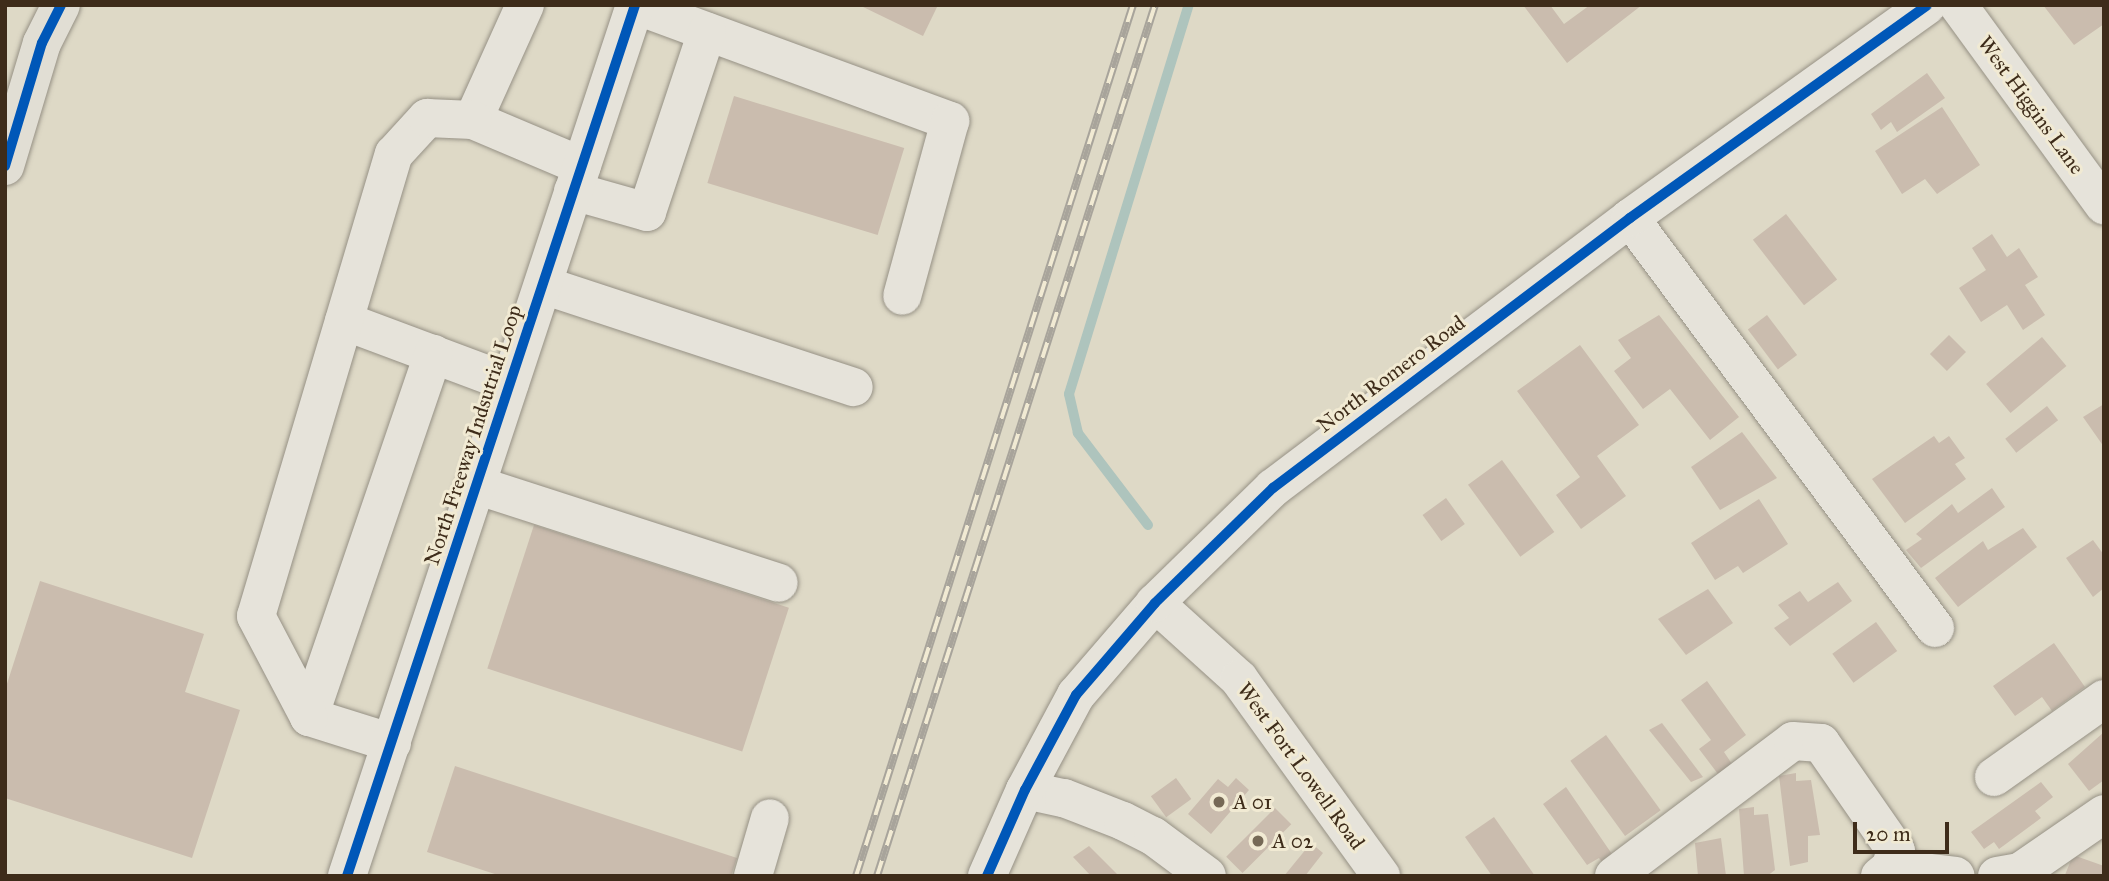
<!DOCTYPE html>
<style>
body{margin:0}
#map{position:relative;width:2109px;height:881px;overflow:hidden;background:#ded9c6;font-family:"IM FELL Great Primer",serif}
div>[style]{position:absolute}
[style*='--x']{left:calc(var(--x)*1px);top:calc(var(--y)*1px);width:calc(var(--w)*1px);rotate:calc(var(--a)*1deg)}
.stream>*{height:10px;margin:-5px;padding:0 5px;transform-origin:5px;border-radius:5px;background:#aec4bd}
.building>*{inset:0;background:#cabcae;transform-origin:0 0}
.roads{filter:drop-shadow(0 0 2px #969185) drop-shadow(0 0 2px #969185)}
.minor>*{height:38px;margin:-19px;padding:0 19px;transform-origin:19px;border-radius:19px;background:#e6e3da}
.major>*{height:38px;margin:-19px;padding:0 19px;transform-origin:19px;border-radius:19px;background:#e1ded4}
.rail>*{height:8px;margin-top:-4px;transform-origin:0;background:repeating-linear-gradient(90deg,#f1ead3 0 16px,#a8a49b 0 32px);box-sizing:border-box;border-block:2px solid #a8a49b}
.cycleway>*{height:10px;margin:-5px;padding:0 5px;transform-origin:5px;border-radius:5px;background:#0057b8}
.dots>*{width:19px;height:19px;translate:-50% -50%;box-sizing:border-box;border:4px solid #f1ead3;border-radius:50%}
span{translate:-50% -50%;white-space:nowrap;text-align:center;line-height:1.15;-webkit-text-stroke:6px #f1ead3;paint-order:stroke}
.street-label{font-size:21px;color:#3e2c1a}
.poi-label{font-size:21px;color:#3e2c1a}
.left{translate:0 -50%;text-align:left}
.frame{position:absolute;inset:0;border:7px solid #3e2c1a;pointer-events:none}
.scale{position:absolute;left:1853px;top:822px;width:96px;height:32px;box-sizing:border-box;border:4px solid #3e2c1a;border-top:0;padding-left:9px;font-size:21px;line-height:24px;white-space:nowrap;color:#3e2c1a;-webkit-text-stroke:5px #f1ead3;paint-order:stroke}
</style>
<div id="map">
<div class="stream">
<div style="--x:1148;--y:525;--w:116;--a:-127.3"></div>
<div style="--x:1078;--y:433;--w:40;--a:-103"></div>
<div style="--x:1069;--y:394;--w:407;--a:-72.9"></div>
</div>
<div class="building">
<div style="clip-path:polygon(859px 5px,938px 5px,923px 36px)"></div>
<div style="clip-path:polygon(1523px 5px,1550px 5px,1564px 24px,1590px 5px,1642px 5px,1567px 63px)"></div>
<div style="clip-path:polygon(2043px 5px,2104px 5px,2104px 24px,2074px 45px)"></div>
<div style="clip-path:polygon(1927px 73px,1945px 98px,1897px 132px,1891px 122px,1881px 130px,1871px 114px)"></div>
<div style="left:734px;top:96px;width:178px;height:91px;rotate:17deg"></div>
<div style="clip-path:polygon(1942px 107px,1980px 165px,1937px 194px,1925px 179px,1902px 194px,1875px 151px)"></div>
<div style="left:1786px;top:214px;width:83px;height:42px;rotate:52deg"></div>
<div style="clip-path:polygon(1992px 234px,2007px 257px,2019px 248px,2038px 277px,2025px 285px,2045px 315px,2023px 330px,2007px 305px,1981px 322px,1959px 288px,1986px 270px,1972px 248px)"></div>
<div style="clip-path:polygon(1659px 315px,1739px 417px,1710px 440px,1670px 389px,1643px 409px,1614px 371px,1631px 358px,1618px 340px)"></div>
<div style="left:1767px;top:315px;width:50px;height:24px;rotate:53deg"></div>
<div style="left:1949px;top:335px;width:24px;height:27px;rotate:45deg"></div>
<div style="left:2042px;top:337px;width:38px;height:73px;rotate:50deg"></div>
<div style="clip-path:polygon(1580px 345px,1639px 425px,1597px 456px,1626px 496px,1581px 529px,1556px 495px,1580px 477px,1517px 391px)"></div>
<div style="clip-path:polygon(2104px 404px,2104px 447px,2083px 417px)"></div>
<div style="left:2047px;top:406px;width:18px;height:53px;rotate:52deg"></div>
<div style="clip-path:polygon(1742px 432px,1777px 478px,1720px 510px,1691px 467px)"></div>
<div style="clip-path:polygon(1934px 436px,1939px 443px,1949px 436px,1965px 458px,1955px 464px,1966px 479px,1905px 523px,1872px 479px)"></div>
<div style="left:1502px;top:460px;width:89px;height:42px;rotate:54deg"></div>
<div style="clip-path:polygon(1992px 488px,2005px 507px,1921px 568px,1906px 550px,1922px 539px,1916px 534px,1952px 504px,1958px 513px)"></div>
<div style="left:1446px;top:498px;width:32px;height:29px;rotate:54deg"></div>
<div style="clip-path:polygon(1759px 499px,1788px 544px,1743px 573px,1738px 566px,1715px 580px,1691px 543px)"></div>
<div style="left:534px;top:525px;width:268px;height:151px;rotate:18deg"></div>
<div style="clip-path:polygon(2023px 528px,2037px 547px,1958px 607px,1935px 578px,1983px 541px,1988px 550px)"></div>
<div style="clip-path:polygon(2093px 540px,2104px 555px,2104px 588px,2093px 597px,2066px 558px)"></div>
<div style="clip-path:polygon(40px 581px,204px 634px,185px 692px,240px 710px,192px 858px,5px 798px,5px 690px)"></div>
<div style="clip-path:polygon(1838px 582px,1852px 601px,1790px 646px,1774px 628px,1789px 618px,1778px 605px,1800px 591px,1808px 602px)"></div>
<div style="clip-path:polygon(1708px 589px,1733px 623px,1686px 655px,1658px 619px)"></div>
<div style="left:1876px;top:622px;width:36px;height:54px;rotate:54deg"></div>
<div style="clip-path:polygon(2054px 643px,2085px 687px,2052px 711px,2042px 697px,2015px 716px,1993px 686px)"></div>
<div style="clip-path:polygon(1707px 681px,1746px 735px,1724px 752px,1732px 764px,1718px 774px,1699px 749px,1711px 740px,1681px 700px)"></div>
<div style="clip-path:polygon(1662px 723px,1703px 777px,1691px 782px,1649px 730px)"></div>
<div style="clip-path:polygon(2104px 732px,2104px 780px,2089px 791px,2068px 764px)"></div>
<div style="left:1606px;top:735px;width:93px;height:44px;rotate:54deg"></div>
<div style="clip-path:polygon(455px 766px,737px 858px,731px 876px,501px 876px,427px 852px)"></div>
<div style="clip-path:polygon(1796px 773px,1796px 781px,1811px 780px,1820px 835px,1808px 836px,1808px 862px,1790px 866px,1779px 776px)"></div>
<div style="left:1176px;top:778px;width:26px;height:31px;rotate:54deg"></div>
<div style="clip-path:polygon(1236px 778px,1249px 790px,1211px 834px,1188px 814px,1218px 779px,1228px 787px)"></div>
<div style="clip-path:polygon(2041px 782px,2053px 797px,2035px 811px,2041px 818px,1999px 849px,1994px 842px,1984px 849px,1971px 832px)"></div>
<div style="clip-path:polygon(1566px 787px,1614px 857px,1604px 865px,1599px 858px,1587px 865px,1543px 804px)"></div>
<div style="clip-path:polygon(1754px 807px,1754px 815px,1768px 814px,1775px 870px,1767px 876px,1744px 876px,1739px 809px)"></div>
<div style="left:1275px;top:808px;width:23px;height:69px;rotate:45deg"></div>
<div style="clip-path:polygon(1494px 817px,1535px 876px,1492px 876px,1465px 837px)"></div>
<div style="clip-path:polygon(1721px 838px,1726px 876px,1698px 876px,1695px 843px)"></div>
<div style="clip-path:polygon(1311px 843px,1323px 853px,1305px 876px,1284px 876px)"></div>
<div style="clip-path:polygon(1089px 846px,1119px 876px,1091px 876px,1073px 857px)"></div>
<div style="clip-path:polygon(2073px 855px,2104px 866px,2104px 876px,2065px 875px)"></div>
</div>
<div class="roads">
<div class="minor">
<div style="--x:525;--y:5;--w:126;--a:114.3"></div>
<div style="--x:473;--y:120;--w:118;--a:22.9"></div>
<div style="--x:635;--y:5;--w:336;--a:20.2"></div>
<div style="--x:950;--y:121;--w:181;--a:105.3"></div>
<div style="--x:1958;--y:5;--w:248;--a:53.9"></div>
<div style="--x:573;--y:191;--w:77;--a:15.8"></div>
<div style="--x:647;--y:212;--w:190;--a:-71.6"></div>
<div style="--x:1630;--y:218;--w:511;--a:53.35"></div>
<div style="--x:543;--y:285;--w:327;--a:18.2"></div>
<div style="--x:344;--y:321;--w:177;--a:20.5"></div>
<div style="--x:476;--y:485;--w:318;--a:17.9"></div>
<div style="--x:1155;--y:603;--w:113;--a:42.1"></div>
<div style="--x:1239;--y:679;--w:243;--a:54.2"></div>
<div style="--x:309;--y:717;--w:384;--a:-71.1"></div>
<div style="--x:392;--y:743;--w:87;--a:-162.6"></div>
<div style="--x:309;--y:717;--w:114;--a:-117.7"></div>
<div style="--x:256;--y:616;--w:482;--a:-73.4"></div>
<div style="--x:394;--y:154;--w:49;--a:-47.5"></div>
<div style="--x:427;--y:118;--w:46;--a:2.5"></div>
<div style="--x:1994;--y:777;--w:135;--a:-35.3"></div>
<div style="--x:1025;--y:790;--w:40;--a:12"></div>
<div style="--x:1064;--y:798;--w:63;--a:21.3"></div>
<div style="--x:1123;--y:821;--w:34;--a:27"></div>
<div style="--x:1153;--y:836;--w:67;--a:36.5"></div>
<div style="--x:1890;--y:868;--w:66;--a:6.9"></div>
<div style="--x:347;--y:876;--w:917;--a:-71.7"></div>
<div style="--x:753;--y:876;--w:60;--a:-73.7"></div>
<div style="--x:987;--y:876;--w:94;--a:-66.2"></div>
<div style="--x:1025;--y:790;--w:108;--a:-61.8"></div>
<div style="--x:1076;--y:695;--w:121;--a:-49.3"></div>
<div style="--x:1155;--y:603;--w:165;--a:-44.3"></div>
<div style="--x:1273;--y:488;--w:448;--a:-37.1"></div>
<div style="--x:1630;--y:218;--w:365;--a:-35.6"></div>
<div style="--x:1614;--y:876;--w:224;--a:-37"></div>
<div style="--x:1793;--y:741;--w:28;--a:4"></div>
<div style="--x:1821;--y:743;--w:131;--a:55.2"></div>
<div style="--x:1896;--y:851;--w:18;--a:109"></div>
<div style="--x:1890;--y:868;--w:13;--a:141"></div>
<div style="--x:1997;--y:876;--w:23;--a:-10"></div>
<div style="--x:2020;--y:872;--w:102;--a:-34.6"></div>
</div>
<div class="major">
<div style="--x:5;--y:166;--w:128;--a:-73.3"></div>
<div style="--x:42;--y:43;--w:42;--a:-63.4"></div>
</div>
</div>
<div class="rail">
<div style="--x:856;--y:876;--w:914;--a:-72.36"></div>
<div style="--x:877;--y:876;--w:914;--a:-72.3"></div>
</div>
<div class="cycleway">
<div style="--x:5;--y:166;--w:128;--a:-73.3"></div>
<div style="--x:42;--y:43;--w:42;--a:-63.4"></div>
<div style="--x:347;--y:876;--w:917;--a:-71.7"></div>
<div style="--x:987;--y:876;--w:94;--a:-66.2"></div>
<div style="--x:1025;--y:790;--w:108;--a:-61.8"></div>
<div style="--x:1076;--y:695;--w:121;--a:-49.3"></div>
<div style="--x:1155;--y:603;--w:165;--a:-44.3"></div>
<div style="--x:1273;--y:488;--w:448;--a:-37.1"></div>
<div style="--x:1630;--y:218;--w:365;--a:-35.6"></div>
</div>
<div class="dots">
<div style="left:1219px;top:802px;background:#766956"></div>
<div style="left:1258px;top:841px;background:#766956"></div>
</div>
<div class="street-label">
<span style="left:2031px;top:105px;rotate:54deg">West Higgins Lane</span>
<span style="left:1391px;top:374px;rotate:-37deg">North Romero Road</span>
<span style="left:473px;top:435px;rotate:-72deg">North Freeway Indsutrial Loop</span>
<span style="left:1301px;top:766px;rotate:54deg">West Fort Lowell Road</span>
</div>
<div class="poi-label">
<span class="left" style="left:1233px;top:802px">A 01</span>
<span class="left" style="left:1272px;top:841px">A 02</span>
</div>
<div class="frame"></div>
<div class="scale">20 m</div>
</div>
